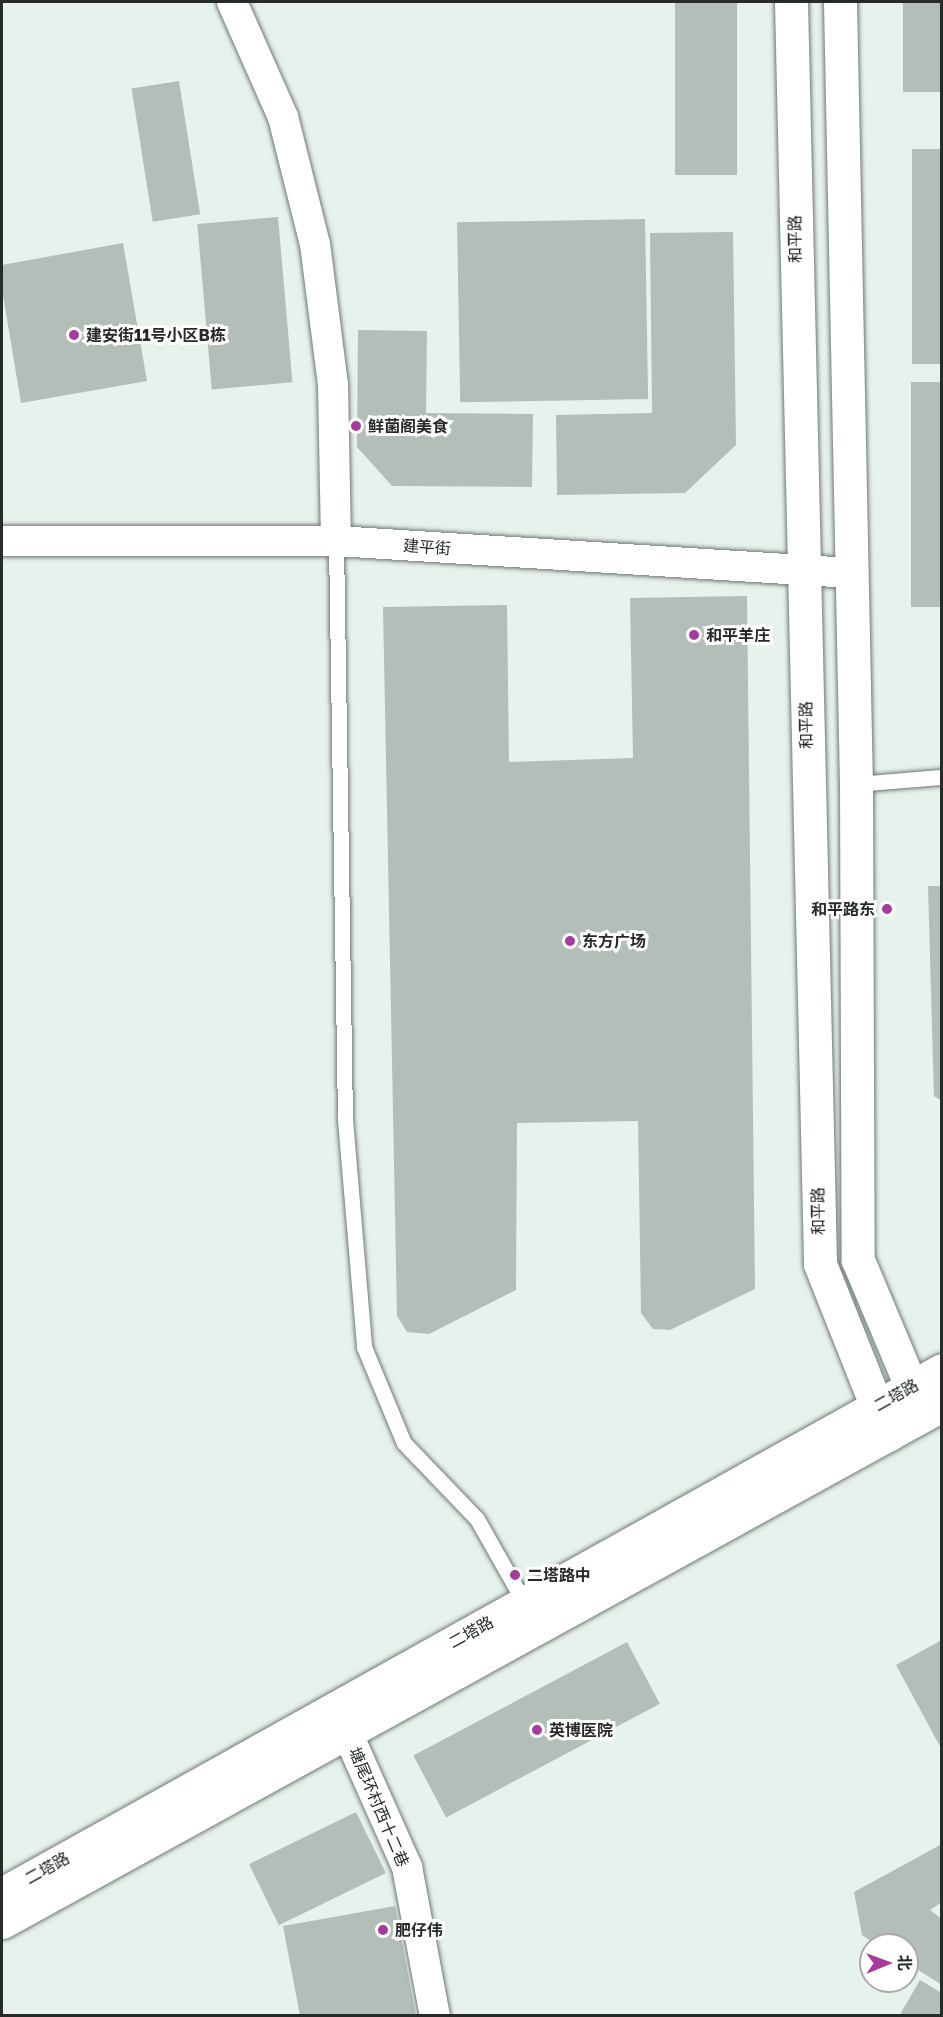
<!DOCTYPE html>
<meta charset="utf-8">
<style>
body{margin:0}
#map{position:relative;width:943px;height:2017px;overflow:hidden;background:#e7f2ed;font-family:"Golos Text","Noto Sans SC",sans-serif}
div>[style]{position:absolute}
[style*='--x']{left:calc(var(--x)*1px);top:calc(var(--y)*1px);width:calc(var(--w)*1px);rotate:calc(var(--a)*1deg)}
.building>*{inset:0;background:#b4beb9;transform-origin:0 0}
.roads{filter:drop-shadow(0 0 2px #6f7874) drop-shadow(0 0 2px #6f7874)}
.service>*{height:15px;margin:-7.5px;padding:0 7.5px;transform-origin:7.5px;border-radius:7.5px;background:#fff}
.minor>*{height:30px;margin:-15px;padding:0 15px;transform-origin:15px;border-radius:15px;background:#fff}
.tertiary>*{height:33px;margin:-16.5px;padding:0 16.5px;transform-origin:16.5px;border-radius:16.5px;background:#fff}
.secondary>*{height:33px;margin:-16.5px;padding:0 16.5px;transform-origin:16.5px;border-radius:16.5px;background:#fff}
.dots>*{width:16px;height:16px;translate:-50% -50%;box-sizing:border-box;border:3px solid #fff;border-radius:50%}
span{translate:-50% -50%;white-space:nowrap;text-align:center;line-height:1.15;-webkit-text-stroke:6px #fff;paint-order:stroke}
.street-label{font-size:16px;color:#262a28}
.poi-label{font-size:16px;color:#262a28;font-weight:700}
.left{translate:0 -50%;text-align:left}
.right{translate:-100% -50%;text-align:right}
.frame{position:absolute;inset:0;border:3px solid #262a28;pointer-events:none}
.north{position:absolute;left:859px;top:1933px;width:60px;height:60px;box-sizing:border-box;background:#fff;border:2px solid #a8aaa9;border-radius:50%;rotate:89deg;font-size:16px;font-weight:700;line-height:24px;text-align:center;color:#262a28}
.north::after{content:'';display:block;margin:auto;width:21px;height:27px;background:#a43b9d;clip-path:polygon(50% 0,100% 100%,50% 72%,0 100%)}
</style>
<div id="map">
<div class="building">
<div style="left:675px;top:2px;width:62px;height:173px"></div>
<div style="left:903px;top:2px;width:39px;height:90px"></div>
<div style="left:179px;top:81px;width:135px;height:48px;rotate:81deg"></div>
<div style="left:912px;top:149px;width:30px;height:215px"></div>
<div style="left:278px;top:217px;width:166px;height:81px;rotate:85deg"></div>
<div style="left:645px;top:219px;width:180px;height:188px;rotate:89deg"></div>
<div style="clip-path:polygon(733px 232px,736px 445px,685px 493px,557px 495px,556px 415px,652px 413px,650px 233px)"></div>
<div style="clip-path:polygon(123px 243px,147px 381px,21px 403px,2px 289px,2px 265px)"></div>
<div style="clip-path:polygon(358px 330px,427px 331px,426px 413px,533px 414px,532px 487px,392px 486px,357px 447px)"></div>
<div style="left:911px;top:382px;width:31px;height:225px"></div>
<div style="clip-path:polygon(747px 596px,755px 1289px,670px 1330px,653px 1329px,641px 1313px,638px 1121px,517px 1123px,516px 1290px,429px 1334px,407px 1332px,397px 1316px,383px 607px,507px 605px,509px 762px,633px 758px,630px 598px)"></div>
<div style="clip-path:polygon(928px 886px,942px 886px,942px 1101px,934px 1096px)"></div>
<div style="clip-path:polygon(942px 1640px,942px 1750px,896px 1665px)"></div>
<div style="left:627px;top:1642px;width:70px;height:242px;rotate:62deg"></div>
<div style="left:356px;top:1812px;width:68px;height:119px;rotate:64deg"></div>
<div style="clip-path:polygon(942px 1844px,942px 1902px,930px 1910px,942px 1919px,942px 1985px,907px 1963px,907px 1945px,877px 1945px,862px 1935px,854px 1892px)"></div>
<div style="clip-path:polygon(395px 1906px,416px 2016px,300px 2016px,283px 1926px)"></div>
<div style="clip-path:polygon(920px 1980px,942px 1993px,942px 2016px,899px 2016px)"></div>
</div>
<div class="roads">
<div class="service">
<div style="--x:336;--y:541;--w:578;--a:89.11"></div>
<div style="--x:345;--y:1119;--w:229;--a:85.2"></div>
<div style="--x:364;--y:1347;--w:104;--a:67.4"></div>
<div style="--x:404;--y:1443;--w:105;--a:46.2"></div>
<div style="--x:477;--y:1519;--w:95;--a:60.5"></div>
<div style="--x:856;--y:784;--w:86;--a:-4.7"></div>
</div>
<div class="minor">
<div style="--x:232;--y:2;--w:126;--a:66.1"></div>
<div style="--x:283;--y:117;--w:131;--a:75.9"></div>
<div style="--x:315;--y:244;--w:142;--a:82.7"></div>
<div style="--x:333;--y:385;--w:156;--a:88.9"></div>
<div style="--x:2;--y:541;--w:334;--a:0"></div>
<div style="--x:336;--y:541;--w:516;--a:3.56"></div>
<div style="--x:338;--y:1712;--w:170;--a:66"></div>
<div style="--x:407;--y:1867;--w:152;--a:79.4"></div>
</div>
<div class="tertiary">
<div style="--x:2;--y:1894;--w:1076;--a:-29.14"></div>
<div style="--x:2;--y:1922;--w:1073;--a:-28.81"></div>
</div>
<div class="secondary">
<div style="--x:791;--y:2;--w:1262;--a:88.68"></div>
<div style="--x:820;--y:1264;--w:184;--a:68.3"></div>
<div style="--x:840;--y:2;--w:782;--a:88.83"></div>
<div style="--x:856;--y:784;--w:476;--a:89.8"></div>
<div style="--x:858;--y:1260;--w:168;--a:67.2"></div>
</div>
</div>
<div class="dots">
<div style="left:74px;top:335px;background:#a43b9d"></div>
<div style="left:356px;top:426px;background:#a43b9d"></div>
<div style="left:694px;top:635px;background:#a43b9d"></div>
<div style="left:887px;top:909px;background:#a43b9d"></div>
<div style="left:570px;top:941px;background:#a43b9d"></div>
<div style="left:515px;top:1575px;background:#a43b9d"></div>
<div style="left:537px;top:1730px;background:#a43b9d"></div>
<div style="left:383px;top:1930px;background:#a43b9d"></div>
</div>
<div class="street-label">
<span style="left:795px;top:239px;rotate:-91deg">和平路</span>
<span style="left:427px;top:547px;rotate:4deg">建平街</span>
<span style="left:806px;top:725px;rotate:-91deg">和平路</span>
<span style="left:818px;top:1211px;rotate:-91deg">和平路</span>
<span style="left:896px;top:1395px;rotate:-29deg">二塔路</span>
<span style="left:471px;top:1632px;rotate:-29deg">二塔路</span>
<span style="left:379px;top:1807px;rotate:67deg">塘尾环村西十二巷</span>
<span style="left:47px;top:1868px;rotate:-29deg">二塔路</span>
</div>
<div class="poi-label">
<span class="left" style="left:86px;top:335px">建安街11号小区B栋</span>
<span class="left" style="left:368px;top:426px">鲜菌阁美食</span>
<span class="left" style="left:706px;top:635px">和平羊庄</span>
<span class="right" style="left:875px;top:909px">和平路东</span>
<span class="left" style="left:582px;top:941px">东方广场</span>
<span class="left" style="left:527px;top:1575px">二塔路中</span>
<span class="left" style="left:549px;top:1730px">英博医院</span>
<span class="left" style="left:395px;top:1930px">肥仔伟</span>
</div>
<div class="frame"></div>
<div class="north">北</div>
</div>
